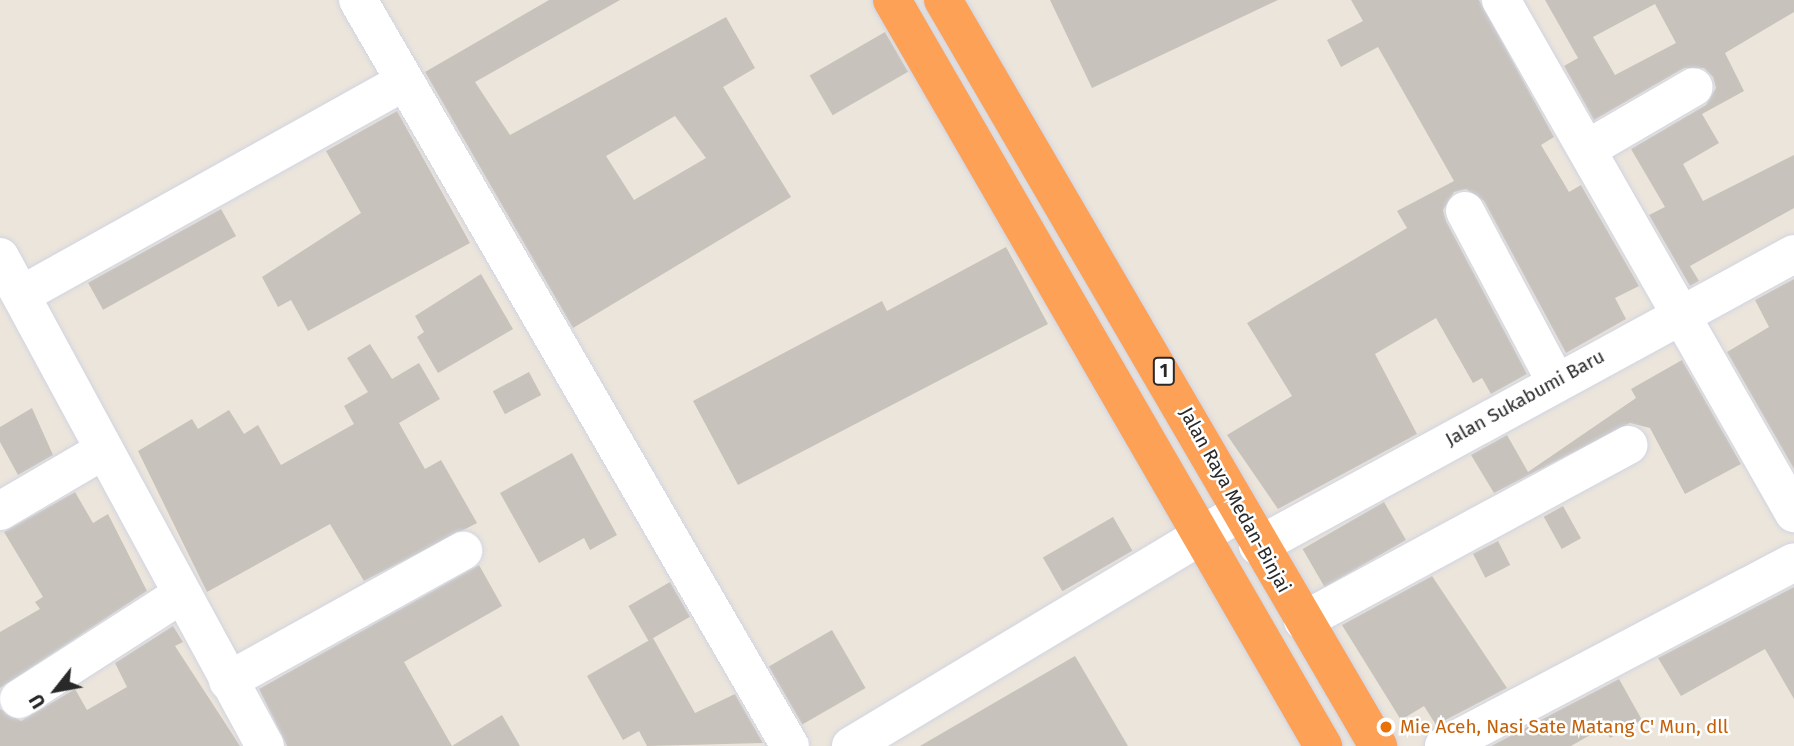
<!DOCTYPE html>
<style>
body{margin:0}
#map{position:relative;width:1794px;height:746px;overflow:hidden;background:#ece5db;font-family:"Fira Sans",sans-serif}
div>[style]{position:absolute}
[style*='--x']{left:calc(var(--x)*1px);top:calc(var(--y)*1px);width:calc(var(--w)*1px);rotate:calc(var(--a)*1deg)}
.building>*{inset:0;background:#c7c2bb;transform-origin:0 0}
.roads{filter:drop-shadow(0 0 2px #d1d4e2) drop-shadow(0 0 2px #d1d4e2)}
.minor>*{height:38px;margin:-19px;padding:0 19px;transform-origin:19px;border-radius:19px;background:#fff}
.highway>*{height:38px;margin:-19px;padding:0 19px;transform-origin:19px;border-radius:19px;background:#fca156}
.dots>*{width:19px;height:19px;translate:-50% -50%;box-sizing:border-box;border:4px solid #fff;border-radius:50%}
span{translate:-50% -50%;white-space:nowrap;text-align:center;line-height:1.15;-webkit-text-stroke:5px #fff;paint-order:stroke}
.shield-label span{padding:2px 5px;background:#fff;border:2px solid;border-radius:5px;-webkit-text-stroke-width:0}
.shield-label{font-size:18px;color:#292929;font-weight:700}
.street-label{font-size:19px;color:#292929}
.food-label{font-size:19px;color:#c56008}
.left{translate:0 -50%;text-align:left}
.north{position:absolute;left:21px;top:655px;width:70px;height:70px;-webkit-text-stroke:5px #fff;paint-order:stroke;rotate:239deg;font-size:19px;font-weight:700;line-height:28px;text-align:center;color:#292929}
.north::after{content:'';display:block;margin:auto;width:24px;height:32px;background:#292929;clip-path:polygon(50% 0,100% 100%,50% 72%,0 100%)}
</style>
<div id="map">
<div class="building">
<div style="clip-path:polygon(evenodd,549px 0,620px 0,475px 82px,510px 135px,726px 17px,755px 68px,723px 87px,791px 197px,573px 328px,425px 72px,549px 0,675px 116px,706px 158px,634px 200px,606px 156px,675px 116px)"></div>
<div style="clip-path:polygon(1050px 0,1278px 0,1092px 88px)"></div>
<div style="clip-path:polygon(1351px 0,1479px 0,1554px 137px,1541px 145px,1569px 192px,1581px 185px,1639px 286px,1615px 298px,1626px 319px,1566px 353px,1484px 201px,1466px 189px,1454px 192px,1443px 210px,1446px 221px,1527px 374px,1491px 394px,1482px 378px,1473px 383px,1436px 318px,1375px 354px,1417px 434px,1278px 509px,1227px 435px,1292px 396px,1247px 323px,1407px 228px,1397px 211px,1454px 181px,1378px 47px,1341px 67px,1327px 40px,1363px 21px)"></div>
<div style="clip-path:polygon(evenodd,1545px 0,1794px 0,1794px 12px,1725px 53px,1744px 91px,1702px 114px,1719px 143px,1683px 164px,1703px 201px,1794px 155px,1794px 208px,1690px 266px,1699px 281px,1690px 286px,1649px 215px,1665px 207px,1631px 149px,1706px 105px,1716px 88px,1713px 77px,1704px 68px,1684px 68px,1594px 120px,1564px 66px,1578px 58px,1545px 0,1655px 4px,1676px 43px,1615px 75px,1593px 37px,1655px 4px)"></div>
<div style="left:885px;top:32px;width:46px;height:87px;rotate:60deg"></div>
<div style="clip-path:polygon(397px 111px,470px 243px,308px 331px,291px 300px,278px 307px,262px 277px,361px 213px,326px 151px)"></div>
<div style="left:221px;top:209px;width:31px;height:152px;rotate:61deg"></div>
<div style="clip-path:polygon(1006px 247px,1048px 324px,738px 485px,693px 401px,882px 301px,887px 311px)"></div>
<div style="clip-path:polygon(481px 274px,513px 329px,438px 373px,417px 337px,424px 332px,415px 316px)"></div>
<div style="clip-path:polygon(1794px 279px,1794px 469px,1727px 352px,1769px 327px,1755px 300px)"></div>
<div style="clip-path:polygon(370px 344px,392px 379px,419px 363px,440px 399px,399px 423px,425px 469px,441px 460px,477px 523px,364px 581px,330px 524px,207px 592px,138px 451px,192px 419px,198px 429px,229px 410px,244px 434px,258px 425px,281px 465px,354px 424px,344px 406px,368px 392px,347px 358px)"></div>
<div style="clip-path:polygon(1682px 360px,1741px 464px,1685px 494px,1650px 428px,1630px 423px,1494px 493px,1471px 455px,1507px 435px,1528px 472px,1636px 398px,1631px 389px)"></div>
<div style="left:529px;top:372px;width:26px;height:41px;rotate:62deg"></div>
<div style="clip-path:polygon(32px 408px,53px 455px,18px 475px,0 442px,0 427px)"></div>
<div style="clip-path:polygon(572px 453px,617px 535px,590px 550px,584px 538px,539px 563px,500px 493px)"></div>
<div style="clip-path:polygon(75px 492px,93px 523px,108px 514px,147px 591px,0 688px,0 632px,40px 609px,35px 602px,43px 597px,4px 532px)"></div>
<div style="left:1384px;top:502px;width:44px;height:94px;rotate:60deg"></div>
<div style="left:1563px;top:506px;width:37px;height:22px;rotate:61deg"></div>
<div style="left:1113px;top:517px;width:39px;height:81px;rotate:60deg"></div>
<div style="left:1498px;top:541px;width:27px;height:28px;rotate:63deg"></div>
<div style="clip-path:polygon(479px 565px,502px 606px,404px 662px,452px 746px,502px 715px,520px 746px,287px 746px,259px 689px)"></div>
<div style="clip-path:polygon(1432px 576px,1507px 688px,1436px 725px,1424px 706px,1401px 720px,1342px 625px)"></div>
<div style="left:670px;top:582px;width:40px;height:48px;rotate:60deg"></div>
<div style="clip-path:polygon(1794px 587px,1794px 699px,1765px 649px,1681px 696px,1658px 658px)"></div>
<div style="clip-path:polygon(173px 626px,183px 642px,175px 646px,240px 746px,0 746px,0 709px,21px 721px,75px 689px,87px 710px,127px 687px,115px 663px)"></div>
<div style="left:832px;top:630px;width:67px;height:73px;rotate:60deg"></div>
<div style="clip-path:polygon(653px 638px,695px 713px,735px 694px,763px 743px,647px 746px,639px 731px,623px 740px,587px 676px)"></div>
<div style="clip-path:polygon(1075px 656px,1128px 746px,920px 746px)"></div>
<div style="clip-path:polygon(1619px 679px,1642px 720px,1610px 738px,1604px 727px,1571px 746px,1491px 746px)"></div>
</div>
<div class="roads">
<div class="minor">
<div style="--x:358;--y:0;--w:862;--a:59.93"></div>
<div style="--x:1501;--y:0;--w:591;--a:60.27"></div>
<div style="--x:1589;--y:148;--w:121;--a:-30.2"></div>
<div style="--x:1465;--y:211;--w:191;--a:62"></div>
<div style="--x:0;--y:257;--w:556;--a:61.55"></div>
<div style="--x:21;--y:295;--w:436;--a:-29.1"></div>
<div style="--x:0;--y:511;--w:121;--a:-30.4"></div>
<div style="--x:1258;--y:546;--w:610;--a:-28.58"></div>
<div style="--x:1303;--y:621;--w:370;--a:-28.4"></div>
<div style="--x:228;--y:681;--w:269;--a:-29"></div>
<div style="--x:19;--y:699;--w:194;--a:-32.8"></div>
<div style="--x:851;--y:746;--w:453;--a:-31"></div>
<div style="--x:1444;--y:746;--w:395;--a:-27.7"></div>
</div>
<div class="highway">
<div style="--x:892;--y:0;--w:862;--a:59.98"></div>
<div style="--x:943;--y:0;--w:864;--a:59.75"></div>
</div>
</div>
<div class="dots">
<div style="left:1386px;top:727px;background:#e8710a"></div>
</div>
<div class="shield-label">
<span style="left:1164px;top:371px">1</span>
</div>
<div class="street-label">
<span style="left:1525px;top:398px;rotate:-29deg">Jalan Sukabumi Baru</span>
<span style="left:1235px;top:500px;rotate:61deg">Jalan Raya Medan-Binjai</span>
</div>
<div class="food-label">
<span class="left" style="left:1400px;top:727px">Mie Aceh, Nasi Sate Matang C' Mun, dll</span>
</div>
<div class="north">U</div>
</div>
